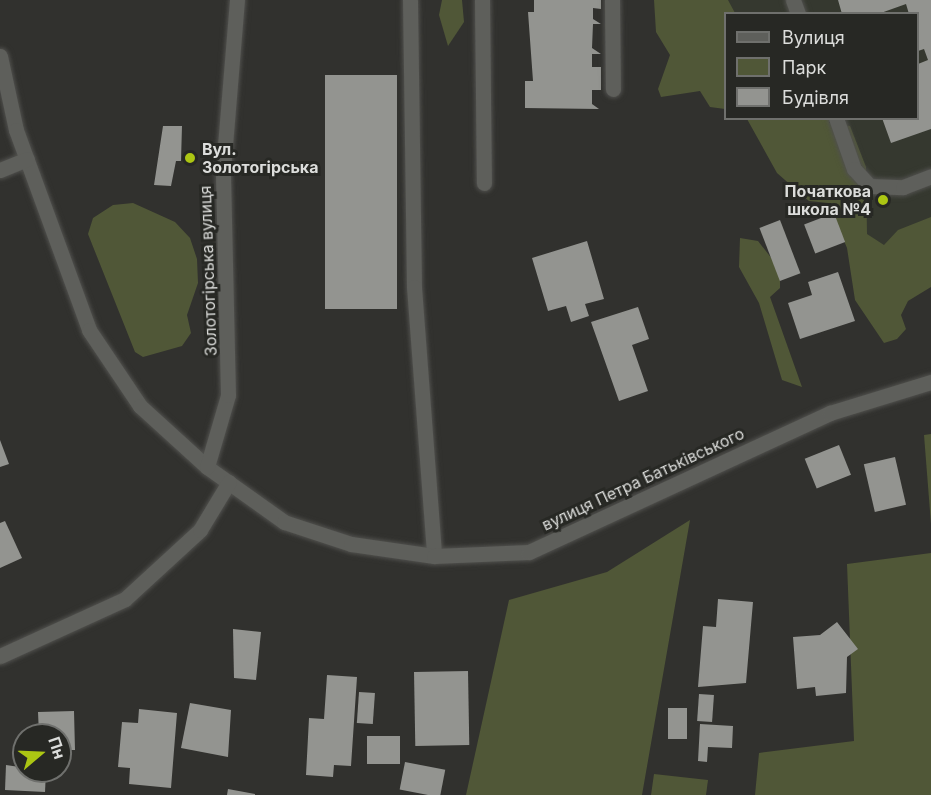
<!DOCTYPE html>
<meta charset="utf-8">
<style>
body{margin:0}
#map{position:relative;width:931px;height:795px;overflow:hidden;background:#31312e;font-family:Inter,sans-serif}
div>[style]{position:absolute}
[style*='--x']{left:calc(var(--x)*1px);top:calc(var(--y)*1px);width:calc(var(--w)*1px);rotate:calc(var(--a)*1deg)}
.built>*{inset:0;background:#35382f}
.green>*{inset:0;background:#505737}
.building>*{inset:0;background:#939490;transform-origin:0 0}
.roads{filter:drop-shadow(0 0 2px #50504d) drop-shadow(0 0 2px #50504d)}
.minor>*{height:15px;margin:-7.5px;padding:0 7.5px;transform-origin:7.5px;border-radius:7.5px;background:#5e5f5b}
.dots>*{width:16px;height:16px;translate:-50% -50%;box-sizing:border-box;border:3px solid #272824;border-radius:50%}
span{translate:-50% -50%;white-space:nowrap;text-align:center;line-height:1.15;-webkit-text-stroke:6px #272824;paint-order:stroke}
.poi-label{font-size:16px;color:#dcdddb;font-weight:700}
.left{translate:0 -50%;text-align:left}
.right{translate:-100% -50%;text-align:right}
.street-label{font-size:16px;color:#dcdddb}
.legend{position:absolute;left:724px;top:12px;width:195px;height:108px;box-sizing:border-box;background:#272824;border:2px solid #6f706d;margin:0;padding:8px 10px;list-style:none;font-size:18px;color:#dcdddb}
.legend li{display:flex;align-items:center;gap:12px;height:30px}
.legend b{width:30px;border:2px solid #6f706d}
.north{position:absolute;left:12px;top:723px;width:60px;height:60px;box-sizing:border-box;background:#272824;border:2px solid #6f706d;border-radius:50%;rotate:71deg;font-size:16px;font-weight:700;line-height:24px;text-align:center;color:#dcdddb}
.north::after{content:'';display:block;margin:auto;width:21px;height:27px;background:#acc613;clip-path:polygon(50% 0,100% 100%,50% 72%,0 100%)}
</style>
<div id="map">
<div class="built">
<div style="clip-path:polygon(710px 0,931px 0,931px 282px,871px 303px,805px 119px,918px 118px,918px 14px,726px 14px)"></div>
</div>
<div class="green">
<div style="clip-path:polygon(442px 0,462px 0,464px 22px,448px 46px,439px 15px)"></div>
<div style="clip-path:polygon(654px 0,728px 0,735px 13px,726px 14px,725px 109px,710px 107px,700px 91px,661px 97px,658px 89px,670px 55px,656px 32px)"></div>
<div style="clip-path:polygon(747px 119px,830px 119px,829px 123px,850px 126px,866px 167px,867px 234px,884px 245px,898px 230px,931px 217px,931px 287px,908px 301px,901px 315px,906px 329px,897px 339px,884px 343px,855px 300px,847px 248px,828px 203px,809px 201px,777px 173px)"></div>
<div style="clip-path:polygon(133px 203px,175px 222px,190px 238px,197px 259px,198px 283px,187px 315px,191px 333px,182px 346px,143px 357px,135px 352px,88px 234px,93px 218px,113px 205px)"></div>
<div style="clip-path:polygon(740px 238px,758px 241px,780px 269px,780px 288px,770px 297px,802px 387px,782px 380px,759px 303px,739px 267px)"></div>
<div style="clip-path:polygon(931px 434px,931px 524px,924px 435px)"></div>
<div style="clip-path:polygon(690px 520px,642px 795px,466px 795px,509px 600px,607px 572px)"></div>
<div style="clip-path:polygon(931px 553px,931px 795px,755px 795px,759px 753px,854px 741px,847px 564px)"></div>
<div style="clip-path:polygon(654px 774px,708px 780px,706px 795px,651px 795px)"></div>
</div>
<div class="building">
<div style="clip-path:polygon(534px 0,601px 0,601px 9px,593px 8px,593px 19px,601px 24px,593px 24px,592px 48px,601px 54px,592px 54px,592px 67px,601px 67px,601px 90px,592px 90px,592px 104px,599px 109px,525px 108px,525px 81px,533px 81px,528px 12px,534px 12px)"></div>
<div style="clip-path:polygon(838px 0,931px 0,931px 129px,891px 143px,882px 118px,918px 118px,918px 64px,928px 60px,924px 49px,918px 51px,918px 14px,909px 14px,906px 4px,878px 14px,842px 14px)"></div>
<div style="left:325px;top:75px;width:72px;height:234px"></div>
<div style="clip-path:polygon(163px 126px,182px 126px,181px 161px,176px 161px,171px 186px,154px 185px)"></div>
<div style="left:834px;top:213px;width:31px;height:32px;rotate:69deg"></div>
<div style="left:780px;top:220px;width:57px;height:22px;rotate:69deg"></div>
<div style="clip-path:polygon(587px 241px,604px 299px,585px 304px,589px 316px,571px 322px,566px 306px,548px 311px,532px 258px)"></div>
<div style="clip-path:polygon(838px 272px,855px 321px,800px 339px,788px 303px,812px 295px,808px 282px)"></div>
<div style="clip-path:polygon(638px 307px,649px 339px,632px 345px,648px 391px,619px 401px,591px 322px)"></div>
<div style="clip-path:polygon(0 440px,9px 464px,0 467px)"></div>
<div style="left:839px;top:445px;width:32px;height:37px;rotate:68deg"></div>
<div style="left:895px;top:457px;width:49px;height:32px;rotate:77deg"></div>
<div style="clip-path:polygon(5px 521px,22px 558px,0 568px,0 523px)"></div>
<div style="clip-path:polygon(718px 599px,753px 602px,746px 683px,698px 687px,703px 626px,716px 627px)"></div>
<div style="clip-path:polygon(837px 622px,858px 649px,847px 657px,846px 693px,816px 696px,815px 687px,797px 689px,793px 637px,820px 635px)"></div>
<div style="clip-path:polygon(233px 629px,261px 632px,256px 680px,234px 678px)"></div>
<div style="left:468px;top:671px;width:74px;height:54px;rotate:89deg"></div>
<div style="clip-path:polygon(327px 675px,357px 677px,351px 766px,334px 765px,333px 777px,306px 775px,309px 718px,324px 719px)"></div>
<div style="left:359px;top:692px;width:16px;height:31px;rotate:4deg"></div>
<div style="left:699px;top:694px;width:15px;height:27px;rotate:4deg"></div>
<div style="clip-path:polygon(190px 703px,231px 710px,228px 757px,181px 748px)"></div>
<div style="left:668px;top:708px;width:19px;height:31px"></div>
<div style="clip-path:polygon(139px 709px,177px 713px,171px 788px,129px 784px,130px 768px,118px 767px,122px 722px,138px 723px)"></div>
<div style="clip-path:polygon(74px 711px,75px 750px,60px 750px,60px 735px,39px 735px,38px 712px)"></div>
<div style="clip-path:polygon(700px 724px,733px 726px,732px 748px,708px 747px,707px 762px,698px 761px)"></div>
<div style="left:367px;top:736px;width:33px;height:28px"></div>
<div style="left:405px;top:762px;width:41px;height:28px;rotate:11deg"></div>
<div style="clip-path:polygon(6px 765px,46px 771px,45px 792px,5px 790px)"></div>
<div style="clip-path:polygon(228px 789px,255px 794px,255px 795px,227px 795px)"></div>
</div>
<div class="roads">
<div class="minor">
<div style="--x:410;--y:0;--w:287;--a:89.2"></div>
<div style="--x:414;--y:287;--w:270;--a:85.7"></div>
<div style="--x:482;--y:0;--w:183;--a:89.4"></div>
<div style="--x:612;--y:0;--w:89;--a:89.4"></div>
<div style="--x:793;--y:0;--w:15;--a:70"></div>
<div style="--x:0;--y:56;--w:76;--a:77.8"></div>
<div style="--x:16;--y:130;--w:213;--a:69.9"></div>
<div style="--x:89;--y:330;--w:92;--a:56.1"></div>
<div style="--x:140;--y:406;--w:91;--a:42.3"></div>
<div style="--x:207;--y:467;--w:95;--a:35.5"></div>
<div style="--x:284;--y:522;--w:71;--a:18.2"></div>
<div style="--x:351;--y:544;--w:84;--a:8.2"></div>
<div style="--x:434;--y:556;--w:95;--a:-2.4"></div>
<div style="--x:529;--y:552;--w:332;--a:-24.8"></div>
<div style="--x:830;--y:413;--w:106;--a:-17.1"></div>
<div style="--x:836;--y:118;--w:54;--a:70.6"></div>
<div style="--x:854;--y:169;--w:23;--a:47"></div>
<div style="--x:870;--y:186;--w:33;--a:2"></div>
<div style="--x:903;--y:187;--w:30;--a:-21"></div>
<div style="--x:0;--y:170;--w:29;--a:-22"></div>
<div style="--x:207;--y:467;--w:75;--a:-73.7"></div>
<div style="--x:228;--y:395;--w:225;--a:-91.3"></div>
<div style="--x:223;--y:170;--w:171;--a:-85.3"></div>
<div style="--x:0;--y:656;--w:137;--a:-24.5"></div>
<div style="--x:125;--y:599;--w:102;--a:-42.6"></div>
<div style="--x:200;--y:530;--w:56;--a:-58.9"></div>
</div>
</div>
<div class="dots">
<div style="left:190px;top:158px;background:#acc613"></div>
<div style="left:883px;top:200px;background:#acc613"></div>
</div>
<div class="poi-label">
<span class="left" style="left:202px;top:158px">Вул.<br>Золотогірська</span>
<span class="right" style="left:871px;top:200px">Початкова<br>школа №4</span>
</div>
<div class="street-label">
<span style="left:208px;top:271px;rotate:-92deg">Золотогірська вулиця</span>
<span style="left:643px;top:479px;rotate:-25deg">вулиця Петра Батьківського</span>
</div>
<ul class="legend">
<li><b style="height:8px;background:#5e5f5b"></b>Вулиця</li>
<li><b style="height:16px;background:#505737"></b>Парк</li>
<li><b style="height:16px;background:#939490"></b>Будівля</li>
</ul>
<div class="north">Пн</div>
</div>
